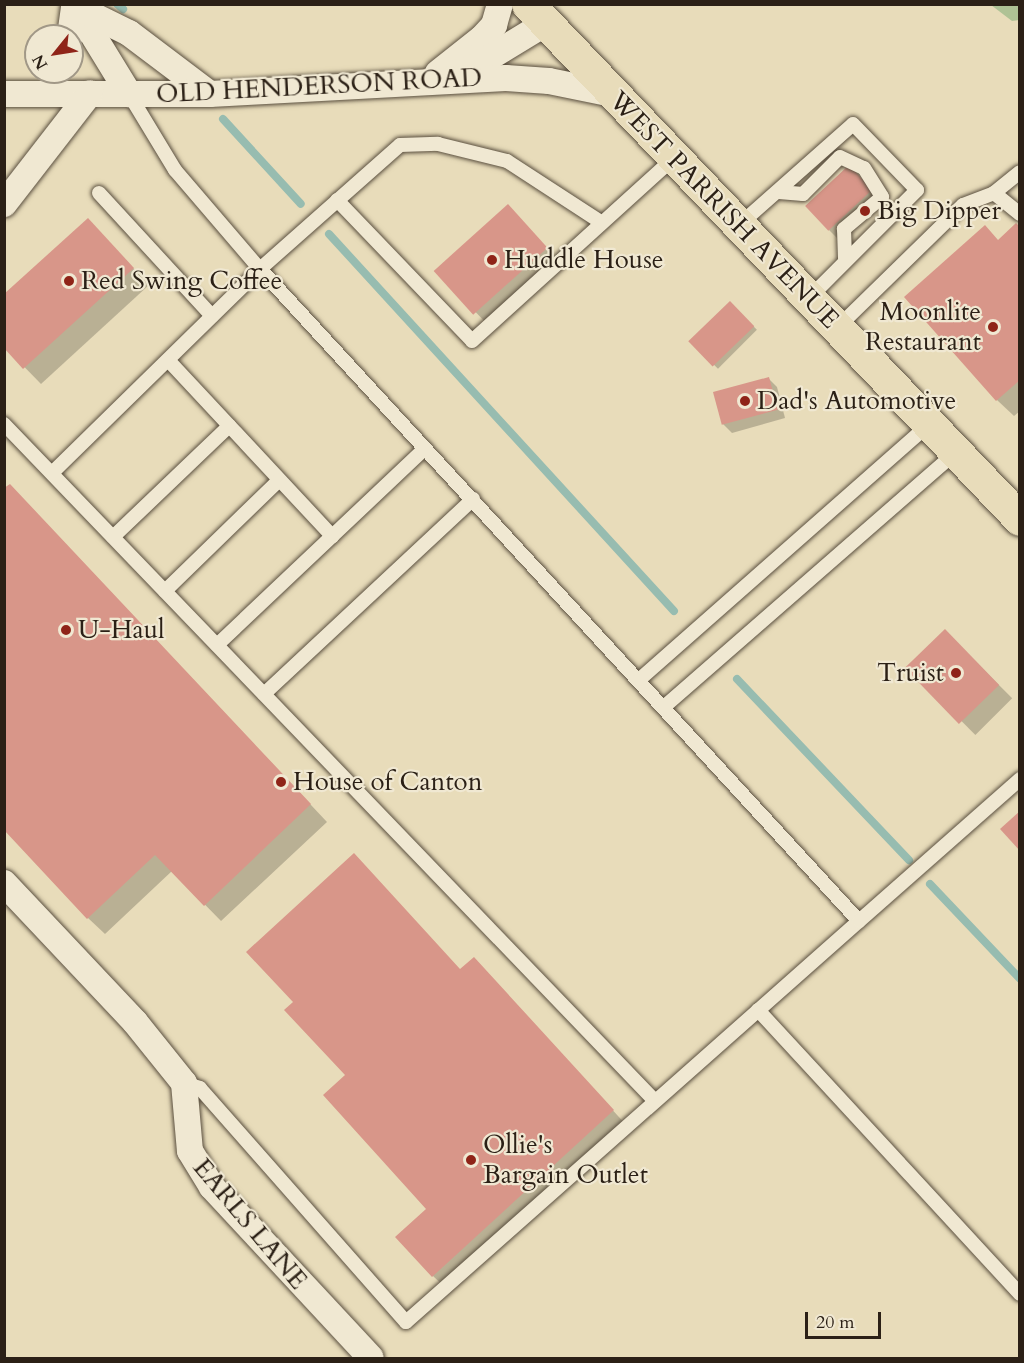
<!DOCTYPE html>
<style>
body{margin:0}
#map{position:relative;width:1024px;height:1363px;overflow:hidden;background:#e8dcba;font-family:Cardo,serif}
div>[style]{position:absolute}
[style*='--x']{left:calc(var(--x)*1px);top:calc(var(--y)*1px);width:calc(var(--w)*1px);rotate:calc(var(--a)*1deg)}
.green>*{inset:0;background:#afc295}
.shadow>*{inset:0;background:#0003;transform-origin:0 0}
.stream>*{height:8px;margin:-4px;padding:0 4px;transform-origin:4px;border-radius:4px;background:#97bcb0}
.building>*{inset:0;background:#d89689;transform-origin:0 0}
.roads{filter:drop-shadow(0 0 2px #5a4f3f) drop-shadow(0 0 2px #5a4f3f)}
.lane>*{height:14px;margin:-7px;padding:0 7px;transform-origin:7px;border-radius:7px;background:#f0e8d2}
.street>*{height:26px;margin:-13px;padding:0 13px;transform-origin:13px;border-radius:13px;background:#f0e8d2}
.primary>*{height:33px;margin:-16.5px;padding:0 16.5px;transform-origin:16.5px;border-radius:16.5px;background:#e8dcba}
.dots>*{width:16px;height:16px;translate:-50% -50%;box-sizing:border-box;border:3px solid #f0e8d2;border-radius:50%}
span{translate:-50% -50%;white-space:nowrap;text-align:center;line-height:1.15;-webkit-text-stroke:4.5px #f0e8d2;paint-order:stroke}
.street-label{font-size:26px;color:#2b2016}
.poi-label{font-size:26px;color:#2b2016}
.left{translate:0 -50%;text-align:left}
.right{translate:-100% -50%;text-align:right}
.frame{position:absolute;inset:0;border:6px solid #2b2016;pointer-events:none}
.north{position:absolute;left:24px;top:24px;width:60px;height:60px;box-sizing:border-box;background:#f0e8d2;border:2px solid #a19887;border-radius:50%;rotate:240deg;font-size:16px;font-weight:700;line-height:24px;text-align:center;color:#2b2016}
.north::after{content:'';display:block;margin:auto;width:21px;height:27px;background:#8f2418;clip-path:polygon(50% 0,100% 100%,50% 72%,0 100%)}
.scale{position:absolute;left:805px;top:1312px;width:76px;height:27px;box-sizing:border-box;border:3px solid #2b2016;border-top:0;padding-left:8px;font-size:18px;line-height:21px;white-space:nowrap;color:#2b2016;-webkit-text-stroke:4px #f0e8d2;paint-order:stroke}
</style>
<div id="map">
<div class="green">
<div style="clip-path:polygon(991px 5px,1019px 5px,1019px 20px,1012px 21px)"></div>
</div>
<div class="shadow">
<div style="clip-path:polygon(849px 167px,879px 199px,837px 238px,829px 230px)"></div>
<div style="clip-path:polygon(520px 219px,559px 261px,490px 327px,438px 273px)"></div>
<div style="clip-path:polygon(1020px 228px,1020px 411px,1014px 416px,997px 400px,999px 241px)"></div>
<div style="clip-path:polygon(104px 237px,149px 285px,41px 384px,4px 346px)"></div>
<div style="left:730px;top:303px;width:38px;height:55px;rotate:45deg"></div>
<div style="clip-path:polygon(768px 378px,777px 387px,785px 418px,732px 433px,723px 424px)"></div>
<div style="clip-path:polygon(26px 502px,327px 822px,221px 921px,172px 871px,105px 934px,88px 918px)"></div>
<div style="left:945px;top:631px;width:95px;height:52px;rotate:45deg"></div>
<div style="clip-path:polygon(461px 970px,490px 976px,629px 1128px,450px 1292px,433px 1276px,429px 1209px)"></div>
</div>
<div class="stream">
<div style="--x:117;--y:4;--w:8;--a:40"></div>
<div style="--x:223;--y:119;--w:115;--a:47.5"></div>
<div style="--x:329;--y:234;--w:511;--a:47.54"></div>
<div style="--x:737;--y:679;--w:250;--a:46.5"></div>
<div style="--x:930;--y:884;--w:131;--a:46.5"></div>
</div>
<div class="building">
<div style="left:849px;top:165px;width:34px;height:60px;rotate:47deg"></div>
<div style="left:508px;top:204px;width:59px;height:100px;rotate:48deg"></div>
<div style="clip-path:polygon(88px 218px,134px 268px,23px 369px,4px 348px,4px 294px)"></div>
<div style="clip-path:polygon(1016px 223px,1020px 227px,1020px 380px,996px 401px,904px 297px,985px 225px,998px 240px)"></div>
<div style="left:730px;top:301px;width:35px;height:58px;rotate:46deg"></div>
<div style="left:769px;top:377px;width:34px;height:58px;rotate:75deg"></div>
<div style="clip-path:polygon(10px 484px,311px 804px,204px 906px,155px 855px,87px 919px,4px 830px,4px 488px)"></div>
<div style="left:945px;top:629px;width:78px;height:56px;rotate:46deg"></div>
<div style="clip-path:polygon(1020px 811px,1020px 851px,1000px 829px)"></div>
<div style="clip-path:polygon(354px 853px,460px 969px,474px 957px,614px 1110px,432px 1277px,395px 1237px,426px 1209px,323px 1095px,345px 1075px,284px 1010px,293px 1002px,246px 952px)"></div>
</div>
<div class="roads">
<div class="lane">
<div style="--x:129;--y:94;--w:89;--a:58.8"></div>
<div style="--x:175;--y:170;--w:130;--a:49.4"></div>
<div style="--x:260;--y:269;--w:885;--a:47.43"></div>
<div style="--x:859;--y:921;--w:605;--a:138.48"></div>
<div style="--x:406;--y:1322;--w:312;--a:-131.4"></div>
<div style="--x:200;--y:1088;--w:17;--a:-163"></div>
<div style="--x:779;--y:192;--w:24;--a:5"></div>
<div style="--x:803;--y:194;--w:52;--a:-45"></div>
<div style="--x:840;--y:157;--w:26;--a:25"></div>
<div style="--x:864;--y:168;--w:34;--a:58"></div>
<div style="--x:882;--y:197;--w:50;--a:139.9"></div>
<div style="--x:844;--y:229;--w:31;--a:88"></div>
<div style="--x:99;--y:193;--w:167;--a:47.4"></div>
<div style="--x:994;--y:193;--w:33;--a:39"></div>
<div style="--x:337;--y:200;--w:195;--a:46.2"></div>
<div style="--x:472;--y:341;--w:273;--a:-42.2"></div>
<div style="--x:739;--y:225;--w:152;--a:-41.5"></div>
<div style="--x:853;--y:124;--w:92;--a:45.9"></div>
<div style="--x:917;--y:190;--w:153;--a:135"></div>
<div style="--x:837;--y:328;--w:176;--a:-44.3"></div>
<div style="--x:963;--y:205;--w:33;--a:-21"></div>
<div style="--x:994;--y:193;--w:33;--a:-39"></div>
<div style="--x:168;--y:360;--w:241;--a:47"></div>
<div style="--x:4;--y:424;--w:939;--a:46.12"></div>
<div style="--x:52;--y:473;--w:291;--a:-44.4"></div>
<div style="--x:260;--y:269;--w:187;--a:-41.5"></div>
<div style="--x:400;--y:145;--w:38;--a:-2"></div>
<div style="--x:438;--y:144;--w:71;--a:13.8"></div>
<div style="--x:507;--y:161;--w:113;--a:33.1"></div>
<div style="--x:113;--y:537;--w:161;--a:-43.7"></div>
<div style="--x:165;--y:591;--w:159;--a:-44.2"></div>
<div style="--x:217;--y:645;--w:286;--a:-43.4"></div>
<div style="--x:640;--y:679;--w:385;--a:-41.4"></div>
<div style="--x:264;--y:694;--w:286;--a:-43"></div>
<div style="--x:665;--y:706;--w:386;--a:-41.1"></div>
<div style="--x:859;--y:921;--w:215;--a:-41.4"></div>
<div style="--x:758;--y:1010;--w:386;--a:47.3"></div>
</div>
<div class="street">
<div style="--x:77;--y:9;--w:100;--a:58.5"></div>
<div style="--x:70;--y:36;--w:30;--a:-82"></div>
<div style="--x:74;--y:6;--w:61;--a:26.1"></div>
<div style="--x:129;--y:33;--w:101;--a:37"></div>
<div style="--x:438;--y:73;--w:56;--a:-38.5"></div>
<div style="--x:482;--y:38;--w:18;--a:-47"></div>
<div style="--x:494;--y:25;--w:22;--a:-74"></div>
<div style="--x:455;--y:73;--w:14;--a:-12"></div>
<div style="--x:469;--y:70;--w:90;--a:-31.4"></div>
<div style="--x:4;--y:94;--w:206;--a:0"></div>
<div style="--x:210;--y:94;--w:296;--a:-3.1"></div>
<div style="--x:506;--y:78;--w:43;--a:4"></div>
<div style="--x:549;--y:81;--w:65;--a:11.5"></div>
<div style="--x:4;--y:204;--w:140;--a:-52.2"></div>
<div style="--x:4;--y:883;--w:191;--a:46.7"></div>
<div style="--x:135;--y:1022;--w:78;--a:51.2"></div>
<div style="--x:184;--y:1083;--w:68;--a:85"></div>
<div style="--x:190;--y:1151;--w:42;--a:58.6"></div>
<div style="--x:212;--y:1187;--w:233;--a:47.1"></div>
</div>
<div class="primary">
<div style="--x:528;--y:4;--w:712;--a:46.31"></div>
</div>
</div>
<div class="dots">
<div style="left:865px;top:211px;background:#8f2418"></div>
<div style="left:492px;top:260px;background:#8f2418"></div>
<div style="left:69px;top:281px;background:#8f2418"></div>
<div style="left:993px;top:327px;background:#8f2418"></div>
<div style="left:745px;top:401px;background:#8f2418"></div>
<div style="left:66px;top:630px;background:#8f2418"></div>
<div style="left:956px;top:673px;background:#8f2418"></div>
<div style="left:281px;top:782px;background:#8f2418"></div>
<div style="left:471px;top:1160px;background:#8f2418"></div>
</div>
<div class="street-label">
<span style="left:319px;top:86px;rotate:-3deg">OLD HENDERSON ROAD</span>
<span style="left:724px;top:210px;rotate:46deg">WEST PARRISH AVENUE</span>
<span style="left:250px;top:1224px;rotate:50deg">EARLS LANE</span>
</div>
<div class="poi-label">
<span class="left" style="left:877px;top:211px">Big Dipper</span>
<span class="left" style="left:504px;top:260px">Huddle House</span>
<span class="left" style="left:81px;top:281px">Red Swing Coffee</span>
<span class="right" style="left:981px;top:327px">Moonlite<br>Restaurant</span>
<span class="left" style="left:757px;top:401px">Dad's Automotive</span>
<span class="left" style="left:78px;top:630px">U-Haul</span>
<span class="right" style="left:944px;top:673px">Truist</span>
<span class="left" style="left:293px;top:782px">House of Canton</span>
<span class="left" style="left:483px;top:1160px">Ollie's<br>Bargain Outlet</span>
</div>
<div class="frame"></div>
<div class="north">N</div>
<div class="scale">20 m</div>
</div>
